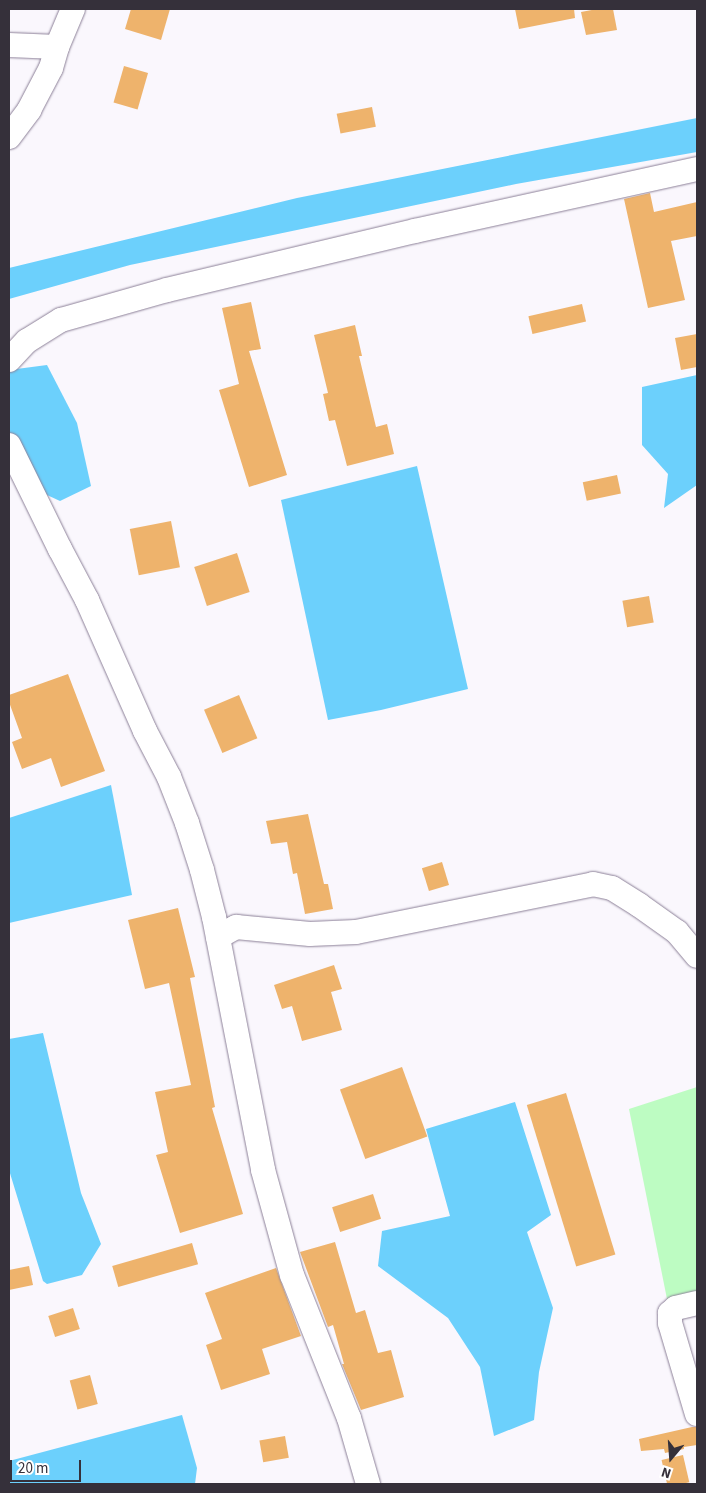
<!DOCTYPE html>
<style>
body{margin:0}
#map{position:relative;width:706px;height:1493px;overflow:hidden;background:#faf7fd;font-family:"Source Sans 3",sans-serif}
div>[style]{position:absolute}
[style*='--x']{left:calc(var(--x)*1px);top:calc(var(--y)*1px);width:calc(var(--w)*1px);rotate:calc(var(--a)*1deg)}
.green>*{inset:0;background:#bdfcc2}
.water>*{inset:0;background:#6cd0fc}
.building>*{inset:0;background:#eeb36c;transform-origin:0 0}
.roads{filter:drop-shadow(0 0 1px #8c8098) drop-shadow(0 0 1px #8c8098)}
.street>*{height:24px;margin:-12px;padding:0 12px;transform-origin:12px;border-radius:12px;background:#fff}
span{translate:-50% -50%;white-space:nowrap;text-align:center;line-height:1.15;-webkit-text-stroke:4px #fff;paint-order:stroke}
.frame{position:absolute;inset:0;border:10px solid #35303a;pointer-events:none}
.north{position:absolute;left:646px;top:1433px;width:50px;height:50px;-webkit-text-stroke:4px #fff;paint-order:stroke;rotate:198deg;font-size:14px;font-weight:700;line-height:20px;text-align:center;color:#35303a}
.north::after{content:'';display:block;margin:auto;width:18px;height:22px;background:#35303a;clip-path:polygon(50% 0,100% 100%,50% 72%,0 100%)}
.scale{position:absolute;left:10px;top:1460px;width:71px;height:22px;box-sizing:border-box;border:2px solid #35303a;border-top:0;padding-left:6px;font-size:15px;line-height:18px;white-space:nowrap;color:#35303a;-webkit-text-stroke:4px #fff;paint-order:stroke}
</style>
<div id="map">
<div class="green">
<div style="clip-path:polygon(697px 1087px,697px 1292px,667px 1299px,629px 1109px)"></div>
</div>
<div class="water">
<div style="clip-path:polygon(697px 118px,697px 152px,516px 184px,130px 265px,9px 299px,9px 268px,297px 198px)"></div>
<div style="clip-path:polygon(47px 365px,77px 423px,91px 486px,60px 501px,47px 495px,9px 432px,9px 370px)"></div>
<div style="clip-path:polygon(697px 375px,697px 485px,664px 508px,668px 474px,642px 445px,642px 387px)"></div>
<div style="clip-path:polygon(417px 466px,468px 689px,381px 710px,328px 720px,281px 500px)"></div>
<div style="clip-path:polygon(111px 785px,132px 895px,9px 923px,9px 818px)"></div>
<div style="clip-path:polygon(43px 1033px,81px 1193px,101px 1244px,82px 1275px,47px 1284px,43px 1281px,9px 1170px,9px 1039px)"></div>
<div style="clip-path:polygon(515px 1102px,551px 1215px,527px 1232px,553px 1308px,539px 1372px,534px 1420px,494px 1436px,480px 1367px,448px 1318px,378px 1266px,382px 1231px,450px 1216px,426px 1129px)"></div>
<div style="clip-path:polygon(182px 1415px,197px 1468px,195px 1484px,9px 1484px,9px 1461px)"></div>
</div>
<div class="building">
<div style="clip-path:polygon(131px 9px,170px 9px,161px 40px,125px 29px)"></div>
<div style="clip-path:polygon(515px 9px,574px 9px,575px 18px,519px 29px)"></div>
<div style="clip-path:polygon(597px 9px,613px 9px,617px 30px,586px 35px,581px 12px)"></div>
<div style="left:124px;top:66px;width:25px;height:38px;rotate:16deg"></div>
<div style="left:372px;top:107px;width:20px;height:36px;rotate:79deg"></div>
<div style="clip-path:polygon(650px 193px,654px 212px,697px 202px,697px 236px,671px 241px,685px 300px,648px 308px,624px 199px)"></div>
<div style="clip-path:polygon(251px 302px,261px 349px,249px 351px,287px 475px,249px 487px,219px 390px,239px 384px,222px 308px)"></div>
<div style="left:582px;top:304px;width:18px;height:55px;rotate:77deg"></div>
<div style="clip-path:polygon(355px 325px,362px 356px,359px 356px,376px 427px,387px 424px,394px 454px,347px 466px,335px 420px,329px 421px,323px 394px,328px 393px,314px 335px)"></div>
<div style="clip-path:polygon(697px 334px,697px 367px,681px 370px,675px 338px)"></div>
<div style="left:617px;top:475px;width:19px;height:35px;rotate:78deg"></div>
<div style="left:171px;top:521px;width:47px;height:42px;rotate:79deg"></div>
<div style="left:237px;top:553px;width:41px;height:45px;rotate:72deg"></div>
<div style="left:649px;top:596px;width:27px;height:27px;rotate:80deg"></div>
<div style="clip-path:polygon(68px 674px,105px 771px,61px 787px,51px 758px,22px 769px,12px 742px,22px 738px,9px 702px,9px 695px)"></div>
<div style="left:239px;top:695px;width:47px;height:38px;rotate:67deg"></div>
<div style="clip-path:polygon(308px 814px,324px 884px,328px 884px,333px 909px,305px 914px,297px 873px,293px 874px,287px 842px,271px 844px,266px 821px)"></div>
<div style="left:442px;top:862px;width:24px;height:21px;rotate:73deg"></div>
<div style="clip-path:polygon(178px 908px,195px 977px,190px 978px,215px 1107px,212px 1108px,243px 1214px,180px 1233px,156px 1155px,168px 1152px,155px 1092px,191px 1085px,169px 983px,145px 989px,128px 920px)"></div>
<div style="clip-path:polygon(334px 965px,342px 989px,331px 992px,342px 1030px,302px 1041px,292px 1006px,282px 1009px,274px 985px)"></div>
<div style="left:402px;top:1067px;width:74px;height:66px;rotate:70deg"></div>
<div style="left:566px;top:1093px;width:169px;height:41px;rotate:73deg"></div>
<div style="left:373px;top:1194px;width:26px;height:43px;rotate:72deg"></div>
<div style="clip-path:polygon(335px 1242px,356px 1313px,365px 1310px,378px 1353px,391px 1350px,404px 1397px,361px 1410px,342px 1364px,344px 1364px,333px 1325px,328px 1327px,300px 1252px)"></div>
<div style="left:192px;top:1243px;width:22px;height:83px;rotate:74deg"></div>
<div style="clip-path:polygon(29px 1266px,33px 1285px,9px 1290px,9px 1270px)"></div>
<div style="clip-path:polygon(276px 1268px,301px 1336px,262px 1349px,270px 1374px,221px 1390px,206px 1345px,222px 1339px,205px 1293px)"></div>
<div style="left:73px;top:1308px;width:22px;height:26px;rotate:72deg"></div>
<div style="left:90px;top:1375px;width:30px;height:21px;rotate:75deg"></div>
<div style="clip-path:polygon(692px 1427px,697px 1427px,697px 1445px,684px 1447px,684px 1449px,665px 1453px,664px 1449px,641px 1451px,639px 1439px)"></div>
<div style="left:285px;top:1436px;width:22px;height:26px;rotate:80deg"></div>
<div style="left:683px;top:1455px;width:28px;height:22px;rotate:77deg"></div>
</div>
<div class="roads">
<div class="street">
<div style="--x:9;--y:45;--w:48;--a:2.4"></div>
<div style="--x:57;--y:47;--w:41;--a:-67.2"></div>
<div style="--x:9;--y:137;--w:34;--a:-53"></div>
<div style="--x:29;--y:110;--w:47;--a:-62.4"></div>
<div style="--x:51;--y:68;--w:22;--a:-74"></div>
<div style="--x:9;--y:360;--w:26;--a:-47"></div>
<div style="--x:27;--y:341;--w:40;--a:-32"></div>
<div style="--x:61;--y:320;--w:110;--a:-15.8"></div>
<div style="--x:167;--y:290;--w:255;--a:-13.4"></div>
<div style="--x:415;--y:231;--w:289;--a:-12.4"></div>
<div style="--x:9;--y:445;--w:116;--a:63.9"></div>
<div style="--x:60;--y:549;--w:58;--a:62.1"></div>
<div style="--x:87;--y:600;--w:143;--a:66.1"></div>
<div style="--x:145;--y:731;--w:52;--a:62.4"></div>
<div style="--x:169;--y:777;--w:49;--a:68.6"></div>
<div style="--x:187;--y:823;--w:49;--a:72.3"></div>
<div style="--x:202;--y:870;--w:49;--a:75.7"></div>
<div style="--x:214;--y:917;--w:258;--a:79"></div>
<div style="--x:263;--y:1170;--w:109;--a:74.6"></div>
<div style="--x:292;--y:1275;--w:154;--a:68.3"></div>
<div style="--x:349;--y:1418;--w:69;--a:73.9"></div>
<div style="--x:218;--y:937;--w:21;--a:-29"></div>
<div style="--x:236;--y:927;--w:74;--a:5.4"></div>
<div style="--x:310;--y:934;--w:46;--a:-2.5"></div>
<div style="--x:356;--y:932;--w:242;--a:-11.4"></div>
<div style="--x:593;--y:884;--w:19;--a:12"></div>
<div style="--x:612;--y:888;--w:32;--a:32"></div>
<div style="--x:639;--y:905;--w:47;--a:35.4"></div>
<div style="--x:677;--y:932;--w:31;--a:50"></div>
<div style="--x:697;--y:1303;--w:22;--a:167"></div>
<div style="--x:676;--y:1308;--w:8;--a:140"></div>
<div style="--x:670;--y:1313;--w:10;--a:90"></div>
<div style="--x:670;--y:1323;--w:95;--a:73.5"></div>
</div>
</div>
<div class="frame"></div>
<div class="north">N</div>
<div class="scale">20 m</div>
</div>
